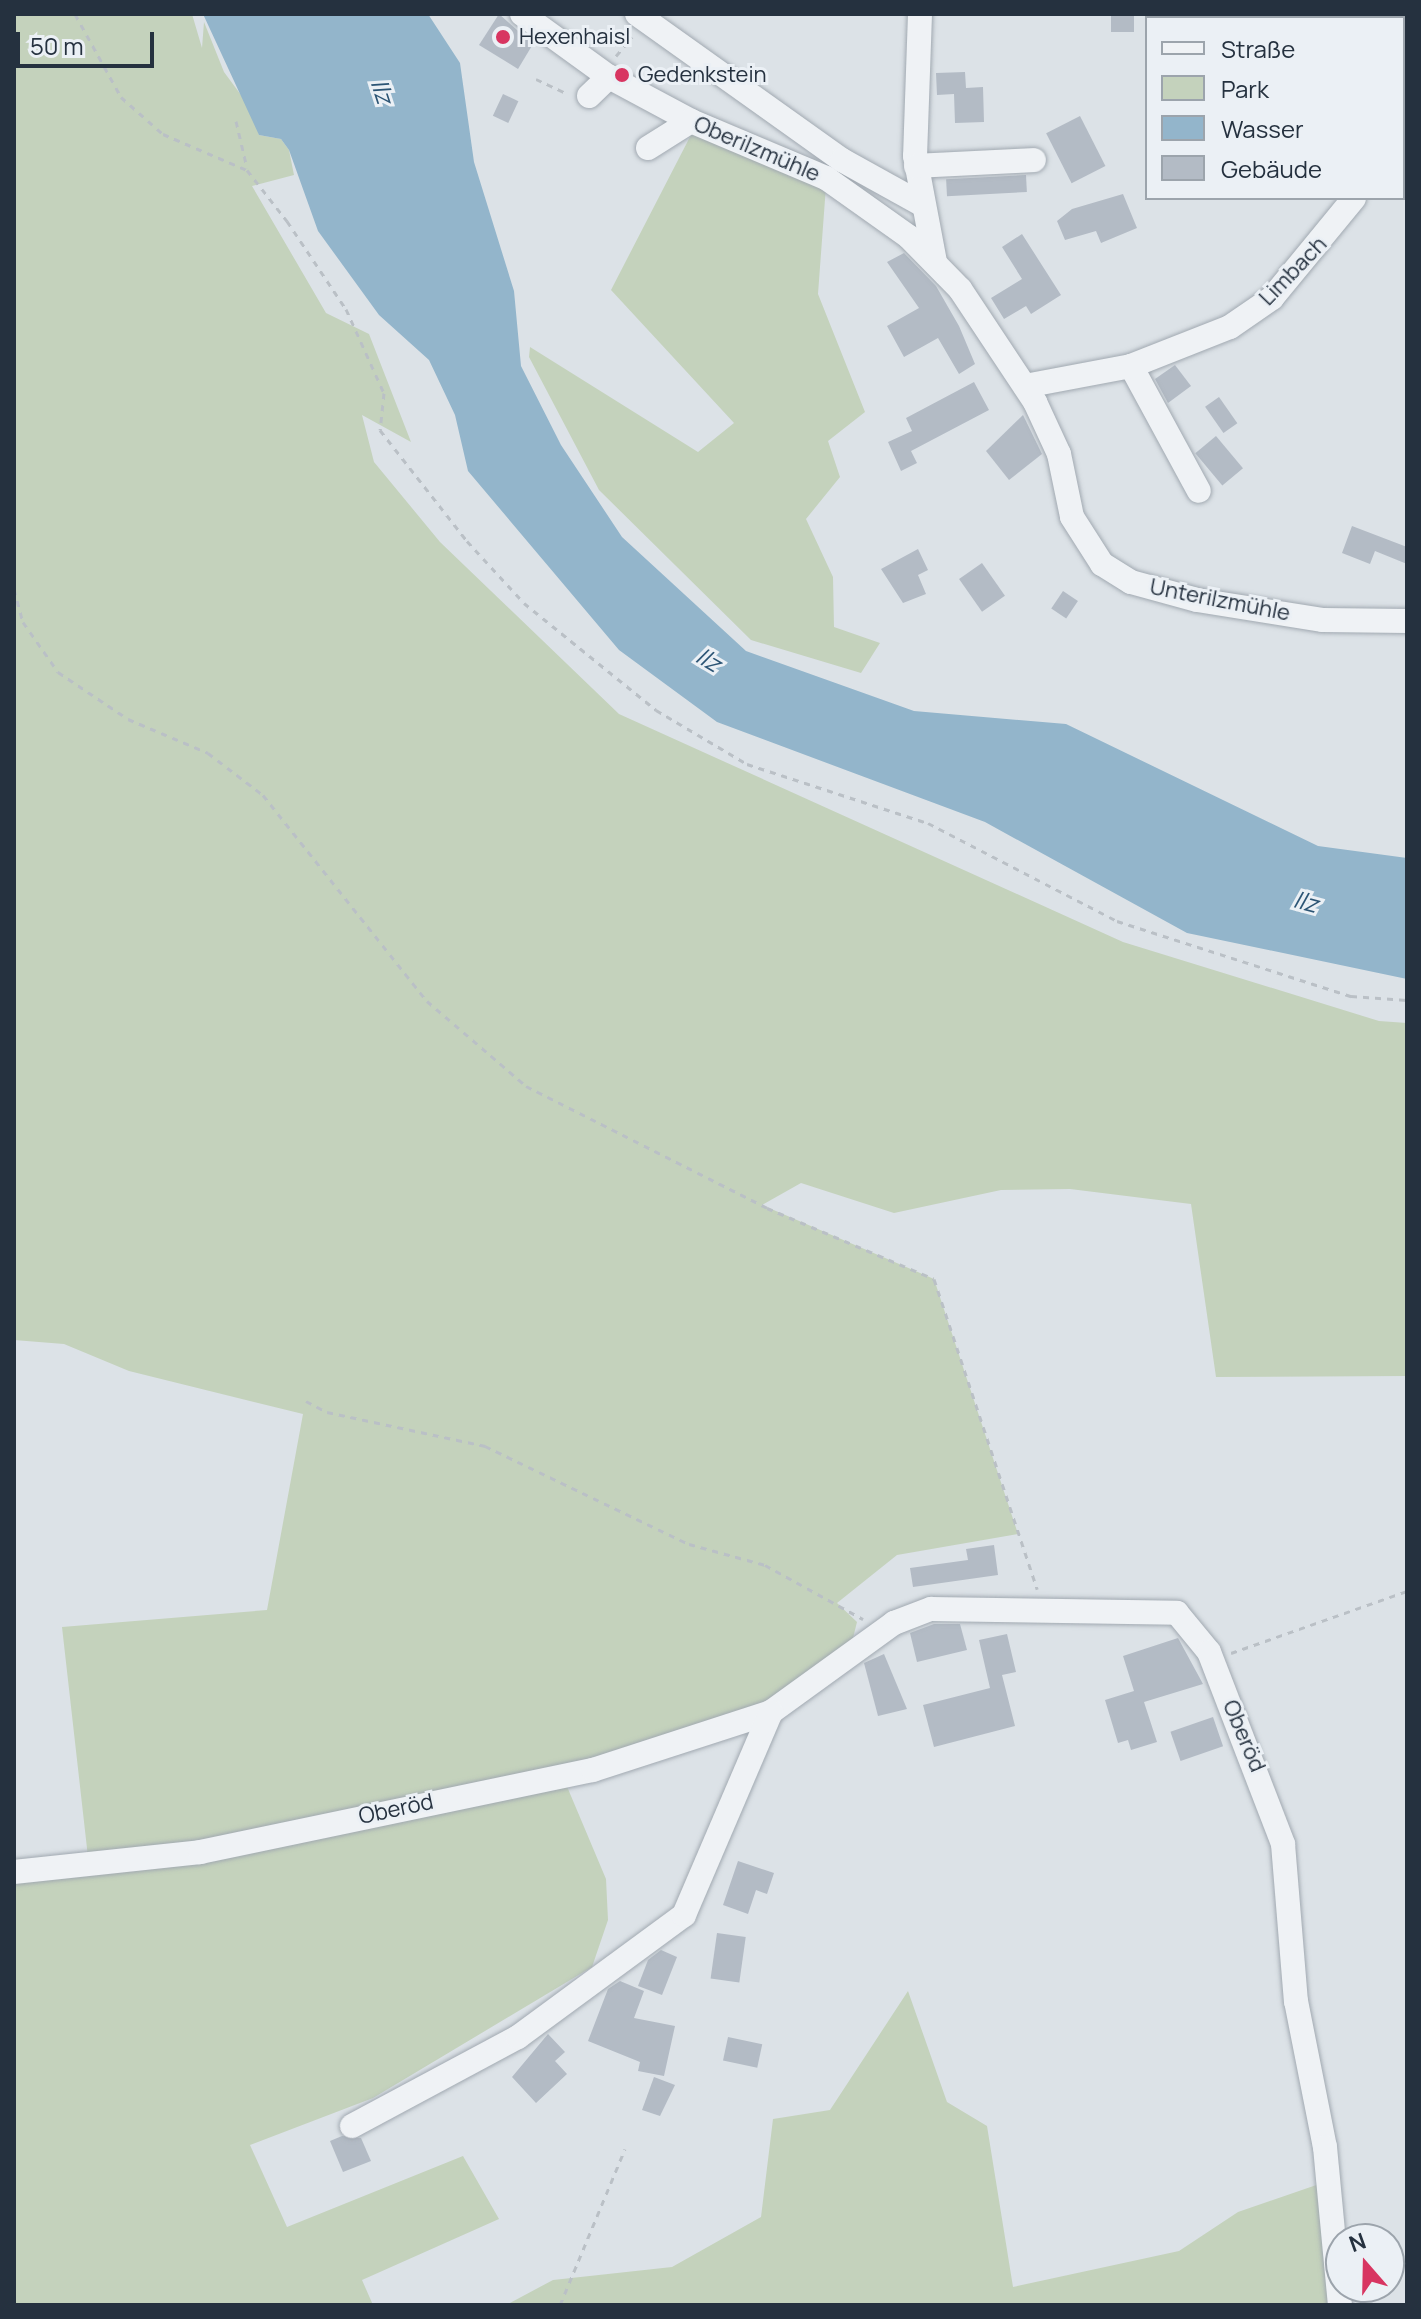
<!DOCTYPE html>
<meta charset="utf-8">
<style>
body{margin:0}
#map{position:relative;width:1421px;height:2319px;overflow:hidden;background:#dce2e7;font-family:Manrope,sans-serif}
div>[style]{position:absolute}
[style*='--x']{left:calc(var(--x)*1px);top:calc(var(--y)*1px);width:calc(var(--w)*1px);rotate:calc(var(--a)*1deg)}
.green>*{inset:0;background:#c4d2bc}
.water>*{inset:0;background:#93b5cb}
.building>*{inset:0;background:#b3bbc5;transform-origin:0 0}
.path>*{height:3px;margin-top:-1.5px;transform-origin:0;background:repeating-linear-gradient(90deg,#bac0c6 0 6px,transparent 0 12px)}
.roads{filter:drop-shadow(0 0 2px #a1a9b1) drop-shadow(0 0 2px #a1a9b1)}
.minor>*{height:24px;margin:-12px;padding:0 12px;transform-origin:12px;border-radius:12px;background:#eff2f5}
.dots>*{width:22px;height:22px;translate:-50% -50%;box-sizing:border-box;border:4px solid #ebf0f5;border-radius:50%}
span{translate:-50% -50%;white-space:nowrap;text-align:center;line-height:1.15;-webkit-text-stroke:6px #ebf0f5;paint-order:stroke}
.poi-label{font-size:22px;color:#25313f}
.left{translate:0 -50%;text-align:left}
.street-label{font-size:22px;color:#25313f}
.water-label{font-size:24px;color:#2c5575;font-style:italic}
.frame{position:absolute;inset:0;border:16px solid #25313f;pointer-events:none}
.legend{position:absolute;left:1145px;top:16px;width:260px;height:184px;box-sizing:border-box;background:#ebf0f5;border:2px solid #9ca4ac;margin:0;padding:10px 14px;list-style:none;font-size:24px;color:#25313f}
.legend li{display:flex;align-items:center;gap:16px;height:40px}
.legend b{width:40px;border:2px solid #9ca4ac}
.north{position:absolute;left:1325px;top:2223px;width:80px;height:80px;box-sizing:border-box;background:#ebf0f5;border:2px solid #9ca4ac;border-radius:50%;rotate:340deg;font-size:22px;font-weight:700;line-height:32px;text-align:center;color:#25313f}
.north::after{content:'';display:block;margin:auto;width:28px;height:36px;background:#d83561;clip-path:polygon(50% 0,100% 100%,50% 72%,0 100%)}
.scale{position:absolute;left:16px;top:32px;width:138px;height:36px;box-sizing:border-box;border:4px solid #25313f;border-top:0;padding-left:10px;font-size:24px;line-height:28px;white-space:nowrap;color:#25313f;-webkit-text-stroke:6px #ebf0f5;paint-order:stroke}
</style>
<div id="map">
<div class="green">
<div style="clip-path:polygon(14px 14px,192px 14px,202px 48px,204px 22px,224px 72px,255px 114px,259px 135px,281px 139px,289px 150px,294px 175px,252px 186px,326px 313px,369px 334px,411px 442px,362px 415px,374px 462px,440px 542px,619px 714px,1123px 942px,1379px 1021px,1407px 1023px,1407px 1376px,1216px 1377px,1191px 1204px,1070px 1189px,1001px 1190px,894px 1213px,801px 1183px,762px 1205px,934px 1279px,1018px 1534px,897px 1555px,837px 1603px,857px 1622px,853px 1638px,771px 1712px,563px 1777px,606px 1879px,608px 1920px,592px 1967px,373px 2098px,250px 2145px,287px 2227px,463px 2156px,499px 2219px,362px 2280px,373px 2305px,14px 2305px,14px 1873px,89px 1866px,62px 1627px,267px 1610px,303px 1414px,129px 1371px,64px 1344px,14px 1340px)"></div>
<div style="clip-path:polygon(693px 131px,826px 186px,818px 294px,865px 412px,828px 441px,840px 477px,806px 519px,833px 577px,834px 627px,880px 643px,861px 673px,751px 640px,599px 490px,529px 357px,530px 347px,698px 452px,734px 423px,611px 290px)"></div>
<div style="clip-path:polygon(908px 1991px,947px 2102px,987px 2126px,1013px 2287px,1179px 2251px,1238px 2212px,1328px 2181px,1340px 2305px,506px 2305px,553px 2280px,672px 2267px,761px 2217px,773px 2119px,830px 2110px)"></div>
</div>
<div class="water">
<div style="clip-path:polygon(203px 14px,428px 14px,460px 63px,474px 162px,514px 291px,521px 366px,561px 445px,622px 537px,746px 651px,914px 711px,1066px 724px,1318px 846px,1407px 858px,1407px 979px,1187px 933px,985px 822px,717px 722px,619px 650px,468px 471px,455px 415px,429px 360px,379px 315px,318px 231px,289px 150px,281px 139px,259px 135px)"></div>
</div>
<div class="building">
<div style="clip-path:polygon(499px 14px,533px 44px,518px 69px,479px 45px)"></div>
<div style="left:1111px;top:14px;width:23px;height:18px"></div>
<div style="clip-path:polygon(965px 72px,966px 88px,983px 87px,984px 122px,955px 123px,954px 94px,937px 95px,936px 73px)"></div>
<div style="left:503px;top:94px;width:17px;height:24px;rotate:25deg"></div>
<div style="left:1080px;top:116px;width:56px;height:38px;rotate:63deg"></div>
<div style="left:1026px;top:175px;width:17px;height:80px;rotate:87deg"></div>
<div style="clip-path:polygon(1123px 194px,1137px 228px,1101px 243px,1096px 231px,1065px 240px,1057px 221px,1072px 209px)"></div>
<div style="clip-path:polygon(1022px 234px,1061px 295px,1031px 314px,1026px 306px,1004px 319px,991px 298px,1022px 279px,1002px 247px)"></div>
<div style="clip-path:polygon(904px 253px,936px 286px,959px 326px,975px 364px,959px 374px,938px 338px,904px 357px,887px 326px,919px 308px,887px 262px)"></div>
<div style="clip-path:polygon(1175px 365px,1191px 386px,1168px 403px,1155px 379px)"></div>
<div style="clip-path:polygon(974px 382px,989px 410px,911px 451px,917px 463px,901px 471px,888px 442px,912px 431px,906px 418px)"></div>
<div style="left:1219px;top:397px;width:32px;height:17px;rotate:55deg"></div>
<div style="clip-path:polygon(1023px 415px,1042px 454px,1009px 480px,986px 451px)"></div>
<div style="left:1216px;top:436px;width:42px;height:27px;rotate:50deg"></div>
<div style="clip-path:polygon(1352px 526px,1407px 547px,1407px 564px,1375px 551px,1370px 564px,1342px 553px)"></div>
<div style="clip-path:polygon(918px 549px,928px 570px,918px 575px,926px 594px,903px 603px,881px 569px)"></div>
<div style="left:982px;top:563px;width:40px;height:28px;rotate:55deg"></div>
<div style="left:1063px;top:591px;width:18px;height:21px;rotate:34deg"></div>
<div style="clip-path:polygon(994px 1545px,998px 1575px,913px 1587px,910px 1568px,968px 1560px,966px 1549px)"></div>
<div style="clip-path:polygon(934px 1624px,960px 1624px,967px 1650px,917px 1662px,910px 1633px)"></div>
<div style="clip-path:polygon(1007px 1634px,1016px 1672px,1002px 1675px,1015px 1726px,934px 1747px,923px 1705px,990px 1688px,979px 1640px)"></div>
<div style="clip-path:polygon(1178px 1638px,1203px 1684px,1144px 1702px,1157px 1742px,1131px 1750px,1128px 1740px,1118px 1743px,1105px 1700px,1134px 1691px,1123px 1656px)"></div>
<div style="clip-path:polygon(884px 1654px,907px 1709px,878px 1716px,864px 1663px)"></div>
<div style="left:1213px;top:1717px;width:31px;height:45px;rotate:71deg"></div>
<div style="clip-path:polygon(738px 1861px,774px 1873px,767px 1894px,756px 1890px,748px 1914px,723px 1905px)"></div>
<div style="left:717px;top:1933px;width:29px;height:46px;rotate:8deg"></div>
<div style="clip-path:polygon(661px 1950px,677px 1957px,662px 1995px,638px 1986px,648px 1960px)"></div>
<div style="clip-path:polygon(620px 1981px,644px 1991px,634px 2018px,675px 2026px,664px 2076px,638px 2071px,640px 2062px,588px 2041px,608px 1989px)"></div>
<div style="clip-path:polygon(548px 2034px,565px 2052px,555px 2061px,567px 2074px,536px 2103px,512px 2077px)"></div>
<div style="left:728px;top:2037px;width:35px;height:24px;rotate:12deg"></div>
<div style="clip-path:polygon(654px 2077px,675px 2085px,660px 2116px,642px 2110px)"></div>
<div style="clip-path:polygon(342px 2136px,361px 2138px,371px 2161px,343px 2172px,330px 2141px)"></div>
</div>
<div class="path">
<div style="--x:75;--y:14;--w:95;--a:61"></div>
<div style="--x:121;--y:97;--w:56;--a:41.4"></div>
<div style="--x:163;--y:134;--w:91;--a:23.2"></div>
<div style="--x:247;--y:170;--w:65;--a:51.9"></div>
<div style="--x:287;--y:221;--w:106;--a:56.2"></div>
<div style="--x:346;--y:309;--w:92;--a:65.7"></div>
<div style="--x:384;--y:393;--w:37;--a:96"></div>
<div style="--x:380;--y:430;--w:141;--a:51.9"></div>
<div style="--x:467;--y:541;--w:84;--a:47.4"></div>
<div style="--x:524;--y:603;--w:170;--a:39"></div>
<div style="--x:656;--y:710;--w:106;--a:30.7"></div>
<div style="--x:747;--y:764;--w:190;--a:18.1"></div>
<div style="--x:928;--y:823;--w:213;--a:27.4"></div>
<div style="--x:1117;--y:921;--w:246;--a:17.8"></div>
<div style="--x:1351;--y:996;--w:56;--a:4.1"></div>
<div style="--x:616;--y:56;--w:25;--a:-50"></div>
<div style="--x:536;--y:79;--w:35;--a:25"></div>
<div style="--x:236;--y:121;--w:48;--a:76.8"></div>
<div style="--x:14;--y:589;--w:34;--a:75"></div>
<div style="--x:23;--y:622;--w:61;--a:55"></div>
<div style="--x:58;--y:672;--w:84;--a:33.9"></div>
<div style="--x:128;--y:719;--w:87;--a:23"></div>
<div style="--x:208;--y:753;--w:69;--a:37.4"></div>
<div style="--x:263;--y:795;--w:263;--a:51.5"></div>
<div style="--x:427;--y:1001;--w:130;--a:40.6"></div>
<div style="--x:526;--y:1086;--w:270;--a:26.8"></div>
<div style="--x:767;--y:1208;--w:181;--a:23"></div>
<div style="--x:934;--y:1279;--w:327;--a:71.6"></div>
<div style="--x:306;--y:1401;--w:24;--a:28"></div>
<div style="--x:327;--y:1412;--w:162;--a:12.1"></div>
<div style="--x:485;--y:1446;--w:226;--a:25.7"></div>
<div style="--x:689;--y:1544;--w:79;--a:15.4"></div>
<div style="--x:765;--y:1565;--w:112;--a:28.9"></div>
<div style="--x:1231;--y:1653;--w:187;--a:-19.4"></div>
<div style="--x:560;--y:2305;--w:169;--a:-67.4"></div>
</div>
<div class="roads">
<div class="minor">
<div style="--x:522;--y:14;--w:107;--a:35.9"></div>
<div style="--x:609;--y:77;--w:93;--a:28.2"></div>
<div style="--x:691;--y:121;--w:147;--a:22.9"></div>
<div style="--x:826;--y:178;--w:102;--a:35.4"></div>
<div style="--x:909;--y:237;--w:73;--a:45.6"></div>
<div style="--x:960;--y:289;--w:136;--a:56.4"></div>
<div style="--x:1035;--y:402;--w:57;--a:65.2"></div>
<div style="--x:1059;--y:454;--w:64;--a:78.3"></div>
<div style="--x:1072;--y:517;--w:56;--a:57.4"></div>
<div style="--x:1102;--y:564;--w:34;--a:32"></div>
<div style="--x:1131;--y:582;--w:68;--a:15.3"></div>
<div style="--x:1197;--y:600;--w:128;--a:9"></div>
<div style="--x:1323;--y:620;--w:84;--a:0.7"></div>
<div style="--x:637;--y:14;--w:252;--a:35.5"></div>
<div style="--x:842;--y:160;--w:90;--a:29.1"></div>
<div style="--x:920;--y:14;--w:142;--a:92"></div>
<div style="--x:915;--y:156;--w:108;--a:79.3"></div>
<div style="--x:589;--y:96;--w:28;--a:-44"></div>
<div style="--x:1403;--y:130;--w:6;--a:-51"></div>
<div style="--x:648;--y:148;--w:51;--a:-32.1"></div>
<div style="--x:916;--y:166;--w:118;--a:-2.9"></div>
<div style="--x:1131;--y:366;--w:142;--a:61.5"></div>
<div style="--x:1025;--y:386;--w:108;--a:-10.7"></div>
<div style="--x:1131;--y:366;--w:106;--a:-21.5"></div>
<div style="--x:1230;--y:327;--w:51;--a:-34.6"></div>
<div style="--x:1272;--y:298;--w:129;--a:-50.6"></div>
<div style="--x:14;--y:1872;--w:187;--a:-6.1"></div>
<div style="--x:200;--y:1852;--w:401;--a:-11.8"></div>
<div style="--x:593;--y:1770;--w:187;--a:-18"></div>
<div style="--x:771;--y:1712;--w:152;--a:-35.9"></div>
<div style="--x:894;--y:1623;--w:40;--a:-21"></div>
<div style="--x:931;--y:1609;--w:246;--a:0.9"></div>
<div style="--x:1177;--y:1613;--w:50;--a:50.6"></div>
<div style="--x:1209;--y:1652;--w:206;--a:68.9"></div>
<div style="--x:1283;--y:1844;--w:158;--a:85.3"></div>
<div style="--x:1296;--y:2001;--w:149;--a:78.8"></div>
<div style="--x:1325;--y:2147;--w:159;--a:84.6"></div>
<div style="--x:352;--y:2126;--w:188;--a:-28.2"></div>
<div style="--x:518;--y:2037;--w:206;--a:-36.3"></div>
<div style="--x:684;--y:1915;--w:221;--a:-66.8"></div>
</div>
</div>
<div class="dots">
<div style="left:503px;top:37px;background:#d83561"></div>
<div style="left:622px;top:75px;background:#d83561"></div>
</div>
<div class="poi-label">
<span class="left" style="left:519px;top:37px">Hexenhaisl</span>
<span class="left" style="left:638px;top:75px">Gedenkstein</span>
</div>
<div class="street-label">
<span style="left:757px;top:149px;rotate:23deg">Oberilzmühle</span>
<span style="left:1293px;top:271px;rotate:-46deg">Limbach</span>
<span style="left:1220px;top:600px;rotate:11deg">Unterilzmühle</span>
<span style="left:1244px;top:1736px;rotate:67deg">Oberöd</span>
<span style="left:396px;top:1809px;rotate:-12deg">Oberöd</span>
</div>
<div class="water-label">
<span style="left:383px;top:91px;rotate:72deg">Ilz</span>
<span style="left:709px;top:659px;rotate:31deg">Ilz</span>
<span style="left:1306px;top:901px;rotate:15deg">Ilz</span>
</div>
<div class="frame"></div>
<ul class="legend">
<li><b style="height:10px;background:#eff2f5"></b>Straße</li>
<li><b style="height:22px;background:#c4d2bc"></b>Park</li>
<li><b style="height:22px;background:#93b5cb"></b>Wasser</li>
<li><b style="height:22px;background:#b3bbc5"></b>Gebäude</li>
</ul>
<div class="north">N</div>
<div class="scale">50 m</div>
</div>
